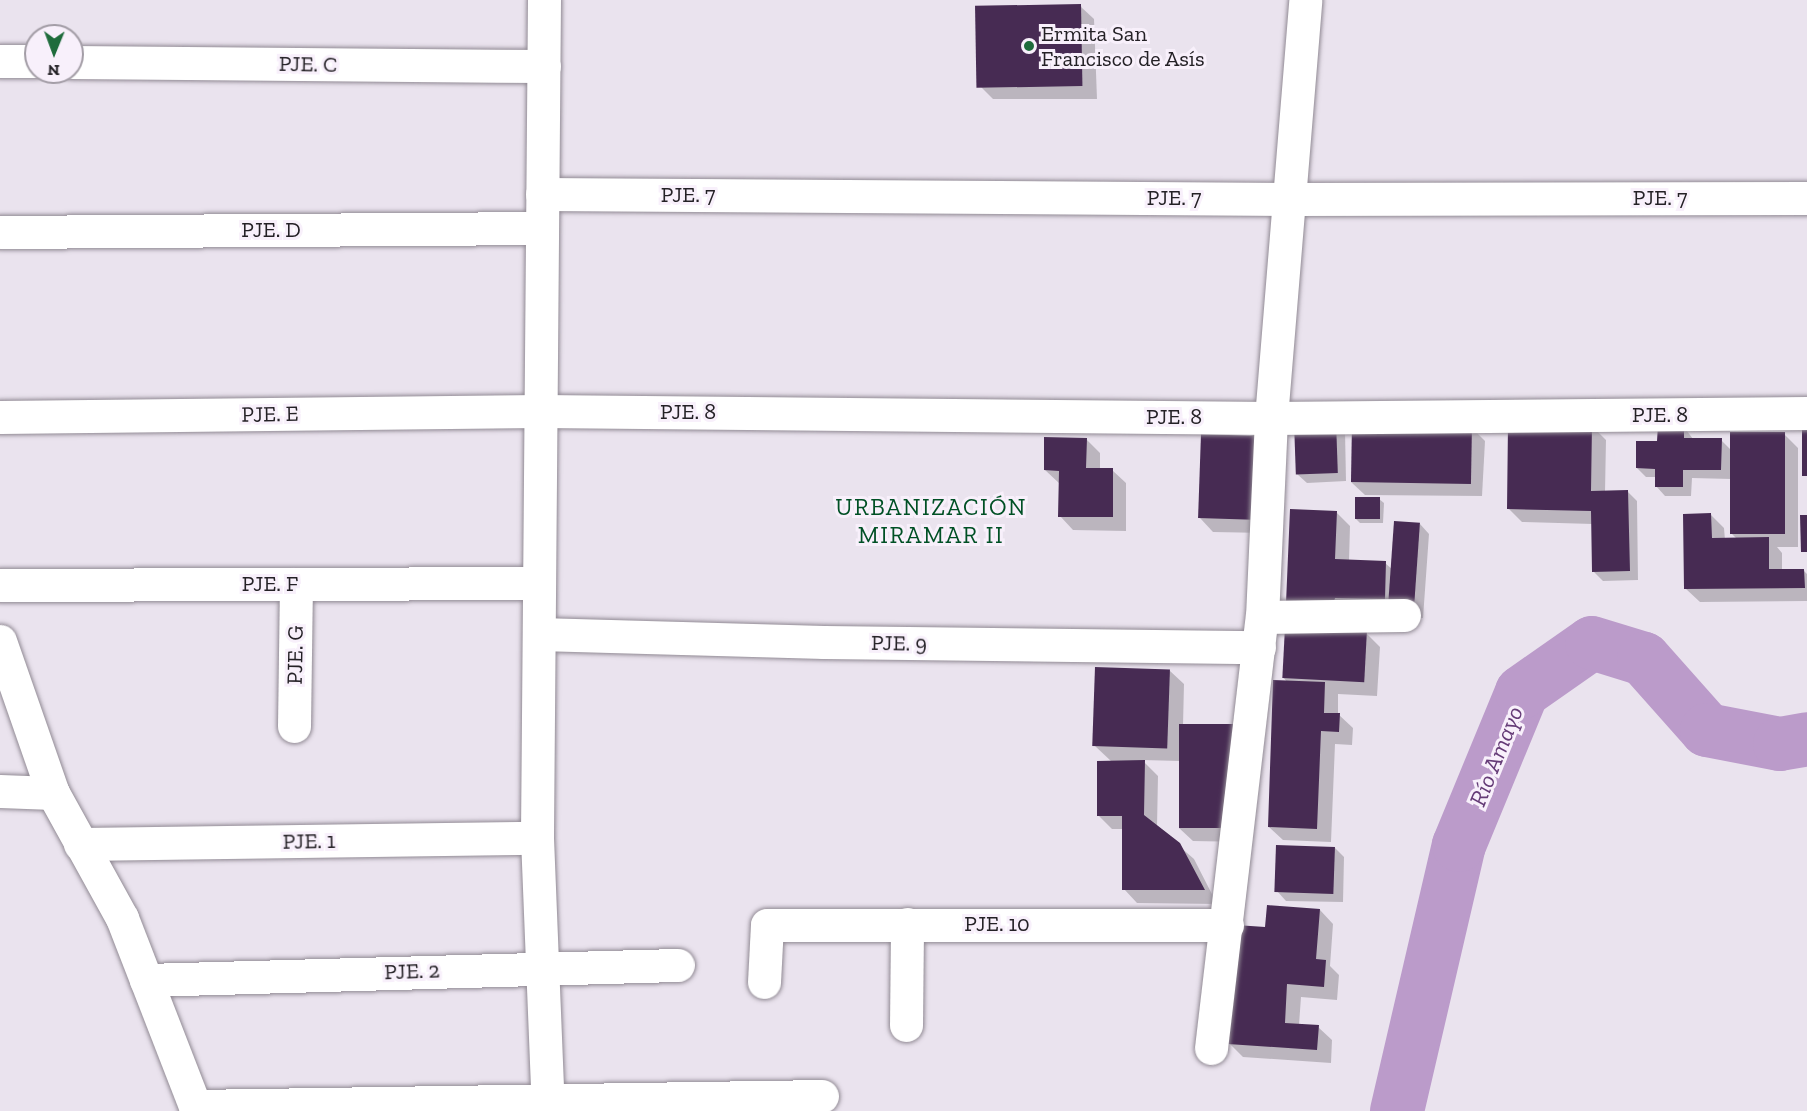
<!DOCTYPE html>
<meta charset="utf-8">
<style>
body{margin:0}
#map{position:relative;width:1807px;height:1111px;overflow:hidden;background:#eae3ee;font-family:"Zilla Slab",serif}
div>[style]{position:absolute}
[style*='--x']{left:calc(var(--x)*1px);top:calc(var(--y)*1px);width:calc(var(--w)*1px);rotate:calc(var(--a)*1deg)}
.shadow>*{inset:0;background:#0003}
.river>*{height:54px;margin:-27px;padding:0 27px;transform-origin:27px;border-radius:27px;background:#bb9bca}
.building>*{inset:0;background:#472b53;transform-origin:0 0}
.roads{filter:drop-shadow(0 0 2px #918a94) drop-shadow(0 0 2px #918a94)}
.street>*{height:33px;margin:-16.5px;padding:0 16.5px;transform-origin:16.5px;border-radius:16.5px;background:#fff}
.dots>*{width:16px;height:16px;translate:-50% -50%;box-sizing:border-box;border:3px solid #f8f0fb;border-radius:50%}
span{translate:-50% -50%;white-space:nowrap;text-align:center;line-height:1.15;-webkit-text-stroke:6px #f8f0fb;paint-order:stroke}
.poi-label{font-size:22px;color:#242126}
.left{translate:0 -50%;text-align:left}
.street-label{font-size:22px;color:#242126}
.neighbourhood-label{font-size:24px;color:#005025;letter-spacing:1.5px}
.water-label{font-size:24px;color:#653b77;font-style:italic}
.north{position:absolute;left:24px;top:24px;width:60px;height:60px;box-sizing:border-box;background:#f8f0fb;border:2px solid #a39da6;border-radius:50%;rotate:181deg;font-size:16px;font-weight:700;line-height:24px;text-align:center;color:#242126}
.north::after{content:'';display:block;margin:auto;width:21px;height:27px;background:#1f6c3c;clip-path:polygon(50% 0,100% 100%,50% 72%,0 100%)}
</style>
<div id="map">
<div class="shadow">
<div style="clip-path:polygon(1080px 6px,1094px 19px,1097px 99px,993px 99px,979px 85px)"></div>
<div style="clip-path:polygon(1295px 424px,1345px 431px,1346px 481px,1307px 483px,1297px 474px)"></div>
<div style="clip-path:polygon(1592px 426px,1606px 440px,1605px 492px,1627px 491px,1637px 501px,1638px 580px,1603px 581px,1594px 572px,1593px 524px,1522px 522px,1508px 508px)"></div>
<div style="clip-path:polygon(1471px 427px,1485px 441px,1482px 496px,1365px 495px,1351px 482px)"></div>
<div style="clip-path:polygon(1684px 427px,1693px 439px,1721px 440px,1731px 450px,1784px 434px,1798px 448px,1798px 547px,1777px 547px,1782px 553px,1782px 571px,1804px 571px,1807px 574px,1807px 601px,1700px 602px,1686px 589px,1711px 515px,1724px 528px,1725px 540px,1737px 539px,1732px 534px,1731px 479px,1692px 478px,1691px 496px,1665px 496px,1656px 486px,1656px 477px,1646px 477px,1637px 468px,1659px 443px)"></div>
<div style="clip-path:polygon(1255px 437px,1266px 533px,1213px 532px,1200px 518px)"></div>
<div style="clip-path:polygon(1086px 439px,1100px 453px,1100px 470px,1112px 470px,1126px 483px,1126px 531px,1073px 530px,1060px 516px,1060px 484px,1045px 470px)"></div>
<div style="clip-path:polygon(1379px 499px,1384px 503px,1383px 523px,1360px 523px,1356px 519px)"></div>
<div style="clip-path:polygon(1336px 512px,1350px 526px,1349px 561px,1385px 563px,1393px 570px,1420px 524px,1429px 534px,1423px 618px,1302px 616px)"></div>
<div style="clip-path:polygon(1366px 633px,1380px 647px,1377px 696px,1338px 694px,1338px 714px,1353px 728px,1352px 745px,1335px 744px,1331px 842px,1283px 840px,1269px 827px,1287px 682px,1283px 677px)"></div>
<div style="clip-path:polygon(1170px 671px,1184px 684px,1183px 726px,1246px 842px,1193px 841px,1179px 828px,1180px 761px,1142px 760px,1158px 776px,1157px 827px,1194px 859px,1217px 904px,1137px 903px,1124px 889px,1124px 829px,1112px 829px,1098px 815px,1112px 762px,1095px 746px)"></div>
<div style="clip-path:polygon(1335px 848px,1344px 857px,1343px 902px,1286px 901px,1277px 891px)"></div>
<div style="clip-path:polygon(1320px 910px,1333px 924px,1330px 966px,1339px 975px,1337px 1000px,1301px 997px,1299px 1025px,1318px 1027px,1332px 1040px,1331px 1063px,1243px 1057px,1229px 1043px,1267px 929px)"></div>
</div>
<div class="river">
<div style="--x:1397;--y:1111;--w:273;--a:-76.9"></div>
<div style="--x:1459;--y:845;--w:165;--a:-67.6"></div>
<div style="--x:1522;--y:692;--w:85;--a:-35"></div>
<div style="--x:1592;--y:643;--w:54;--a:17.1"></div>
<div style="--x:1644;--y:659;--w:95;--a:48.4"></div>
<div style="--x:1707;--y:730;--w:74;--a:10.9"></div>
<div style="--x:1780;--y:744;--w:27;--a:-10"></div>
</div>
<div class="building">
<div style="left:1081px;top:4px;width:82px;height:106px;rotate:89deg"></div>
<div style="left:1336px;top:421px;width:52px;height:42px;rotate:88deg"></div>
<div style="left:1352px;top:423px;width:120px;height:59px;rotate:1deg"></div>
<div style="clip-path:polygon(1508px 424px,1592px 425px,1591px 491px,1628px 490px,1630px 571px,1592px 572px,1591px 511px,1507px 509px)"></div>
<div style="clip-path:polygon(1658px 425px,1684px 425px,1684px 438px,1722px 438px,1721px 470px,1683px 470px,1683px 487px,1655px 487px,1655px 469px,1636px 468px,1636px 441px,1657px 441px)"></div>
<div style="left:1802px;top:427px;width:5px;height:49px"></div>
<div style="left:1785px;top:432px;width:102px;height:55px;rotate:90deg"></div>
<div style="left:1201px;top:434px;width:55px;height:84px;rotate:2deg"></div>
<div style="clip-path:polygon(1044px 437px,1087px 438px,1086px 468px,1113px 468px,1113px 517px,1058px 517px,1059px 471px,1044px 470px)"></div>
<div style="left:1355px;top:497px;width:25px;height:22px"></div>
<div style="clip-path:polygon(1290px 509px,1337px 511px,1335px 559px,1386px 561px,1385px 599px,1335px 598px,1333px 605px,1286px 603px)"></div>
<div style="clip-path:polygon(1711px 513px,1712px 538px,1769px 537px,1769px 569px,1804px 569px,1805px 588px,1684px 589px,1683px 514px)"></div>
<div style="clip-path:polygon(1800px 515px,1807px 515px,1807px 552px,1801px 552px)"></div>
<div style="left:1394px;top:521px;width:26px;height:86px;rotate:4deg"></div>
<div style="left:1285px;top:627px;width:82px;height:51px;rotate:3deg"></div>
<div style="left:1095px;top:667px;width:75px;height:79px;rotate:2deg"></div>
<div style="clip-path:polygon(1273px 680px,1325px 682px,1324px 713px,1340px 713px,1339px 732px,1321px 731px,1317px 829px,1268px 827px)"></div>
<div style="left:1179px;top:724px;width:56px;height:104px"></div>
<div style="clip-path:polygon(1145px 760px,1144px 815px,1180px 843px,1205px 890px,1122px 890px,1122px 816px,1097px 816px,1097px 761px)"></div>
<div style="left:1276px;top:845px;width:59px;height:47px;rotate:2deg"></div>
<div style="clip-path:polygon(1267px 905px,1320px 909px,1316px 959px,1326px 960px,1324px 987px,1287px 984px,1285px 1023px,1319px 1025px,1317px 1050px,1228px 1044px,1236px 925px,1265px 927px)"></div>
</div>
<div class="roads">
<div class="street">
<div style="--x:544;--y:0;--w:838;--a:90.48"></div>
<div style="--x:537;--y:838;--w:273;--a:87.7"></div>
<div style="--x:0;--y:61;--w:36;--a:0"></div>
<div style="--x:72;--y:62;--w:472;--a:0.5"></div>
<div style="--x:542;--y:194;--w:747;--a:0.38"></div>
<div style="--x:1289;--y:199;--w:518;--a:-0.11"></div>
<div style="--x:0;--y:232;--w:542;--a:-0.42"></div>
<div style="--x:0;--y:417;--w:540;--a:-0.64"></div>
<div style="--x:540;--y:411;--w:731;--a:0.55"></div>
<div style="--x:1271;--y:418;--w:536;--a:-0.53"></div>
<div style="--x:0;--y:585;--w:539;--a:-0.21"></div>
<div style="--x:1262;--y:617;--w:142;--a:-0.8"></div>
<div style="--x:539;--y:634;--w:285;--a:1.6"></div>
<div style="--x:824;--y:642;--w:435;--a:0.7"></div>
<div style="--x:0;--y:641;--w:161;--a:70.8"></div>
<div style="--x:53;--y:793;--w:143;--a:61.1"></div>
<div style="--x:122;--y:918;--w:207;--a:68.8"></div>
<div style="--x:294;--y:726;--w:142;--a:-89.2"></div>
<div style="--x:0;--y:791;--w:53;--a:2.2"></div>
<div style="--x:80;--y:844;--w:457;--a:-0.8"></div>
<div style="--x:146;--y:980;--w:532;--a:-1.62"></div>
<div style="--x:764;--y:982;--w:57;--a:-87"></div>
<div style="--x:767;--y:925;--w:460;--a:0"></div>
<div style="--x:906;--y:1025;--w:101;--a:-89.4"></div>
<div style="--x:1211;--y:1048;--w:434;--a:-83.3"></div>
<div style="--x:1262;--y:617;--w:199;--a:-87.4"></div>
<div style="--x:1271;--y:418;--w:419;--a:-85.3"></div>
<div style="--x:195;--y:1106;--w:627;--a:-0.91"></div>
</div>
</div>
<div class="dots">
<div style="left:1029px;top:46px;background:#1f6c3c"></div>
</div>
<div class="poi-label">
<span class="left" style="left:1041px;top:46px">Ermita San<br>Francisco de Asís</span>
</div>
<div class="street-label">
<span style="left:308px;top:64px;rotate:1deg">PJE. C</span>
<span style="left:688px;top:195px">PJE. 7</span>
<span style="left:1174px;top:198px">PJE. 7</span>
<span style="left:1660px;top:198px">PJE. 7</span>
<span style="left:271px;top:230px">PJE. D</span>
<span style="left:688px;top:412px">PJE. 8</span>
<span style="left:270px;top:414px;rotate:-1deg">PJE. E</span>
<span style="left:1660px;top:415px">PJE. 8</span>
<span style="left:1174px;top:417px">PJE. 8</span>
<span style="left:270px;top:584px">PJE. F</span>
<span style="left:899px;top:643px;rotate:1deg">PJE. 9</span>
<span style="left:295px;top:655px;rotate:-89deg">PJE. G</span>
<span style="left:309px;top:841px;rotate:-1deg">PJE. 1</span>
<span style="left:997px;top:924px">PJE. 10</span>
<span style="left:412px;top:971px;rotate:-2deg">PJE. 2</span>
</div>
<div class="neighbourhood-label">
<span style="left:931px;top:521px">URBANIZACIÓN<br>MIRAMAR II</span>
</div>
<div class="water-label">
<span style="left:1496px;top:756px;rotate:-68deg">Río Amayo</span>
</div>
<div class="north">N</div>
</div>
